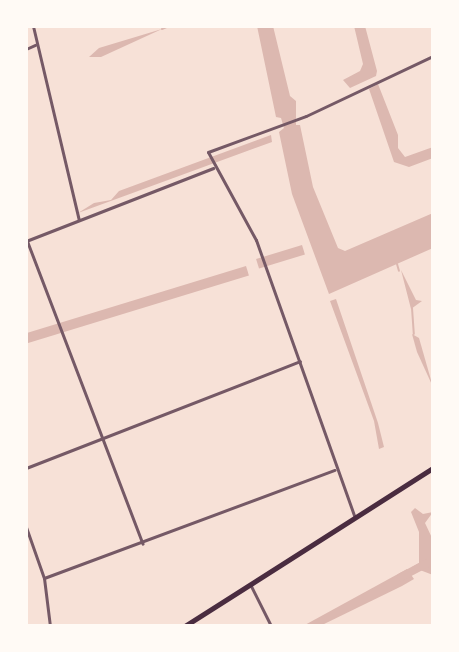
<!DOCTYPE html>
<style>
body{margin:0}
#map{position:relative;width:459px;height:652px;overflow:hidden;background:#f7e1d7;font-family:Figtree,sans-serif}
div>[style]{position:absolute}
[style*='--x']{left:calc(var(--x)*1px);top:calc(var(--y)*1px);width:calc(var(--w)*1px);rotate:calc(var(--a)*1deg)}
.water>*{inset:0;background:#dcb8b0;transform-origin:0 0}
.stream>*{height:2px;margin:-1px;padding:0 1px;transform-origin:1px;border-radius:1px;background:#dcb8b0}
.canal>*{height:8px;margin:-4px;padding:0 4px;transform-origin:4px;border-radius:4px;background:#dcb8b0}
.minor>*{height:3px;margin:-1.5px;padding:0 1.5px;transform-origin:1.5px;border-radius:1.5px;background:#755966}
.secondary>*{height:4.5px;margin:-2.25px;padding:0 2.25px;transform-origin:2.25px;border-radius:2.25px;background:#4a2c40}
span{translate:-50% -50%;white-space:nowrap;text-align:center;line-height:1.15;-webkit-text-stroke:4px #fffaf5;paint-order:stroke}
.frame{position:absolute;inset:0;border:28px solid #fffaf5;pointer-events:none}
</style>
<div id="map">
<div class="water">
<div style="clip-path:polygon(257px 26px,273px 26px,290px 96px,296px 101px,296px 125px,300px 125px,313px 187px,338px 248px,345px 251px,433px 213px,433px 248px,329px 294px,292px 194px,279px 132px,284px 128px,281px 118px,276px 117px)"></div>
<div style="clip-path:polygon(354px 26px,365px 26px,377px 71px,376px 76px,350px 88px,343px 80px,360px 71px,363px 64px)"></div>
<div style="clip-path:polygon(162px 29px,101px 57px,89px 57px,99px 48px)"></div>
<div style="clip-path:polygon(378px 84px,398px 135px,398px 148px,405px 157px,433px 147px,433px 158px,409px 167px,394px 162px,369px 89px)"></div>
<div style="clip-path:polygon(271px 135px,272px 142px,78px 213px,94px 203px,111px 200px,119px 191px)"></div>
<div style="left:302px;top:245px;width:10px;height:48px;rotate:73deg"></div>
<div style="left:246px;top:266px;width:10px;height:236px;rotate:73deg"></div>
<div style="clip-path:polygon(401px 270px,416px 300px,422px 301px,411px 309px)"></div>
<div style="clip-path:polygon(336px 299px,378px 423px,384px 447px,379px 449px,374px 421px,330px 301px)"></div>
<div style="clip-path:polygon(412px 334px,419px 338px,433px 387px,417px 352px)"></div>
<div style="clip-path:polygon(415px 508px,423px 514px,433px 512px,425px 523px,433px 540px,433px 575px,412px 567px,419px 563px,419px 532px,411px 512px)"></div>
<div style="clip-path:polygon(407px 569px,414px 579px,402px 586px,320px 626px,303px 626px)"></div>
</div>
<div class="stream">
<div style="--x:162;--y:29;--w:8;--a:-23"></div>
<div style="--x:397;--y:264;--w:7;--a:74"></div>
<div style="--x:412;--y:308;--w:26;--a:86"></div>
</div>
<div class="canal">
<div style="--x:401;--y:577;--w:36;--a:-28"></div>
</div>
<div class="minor">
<div style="--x:33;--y:26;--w:199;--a:76.7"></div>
<div style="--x:26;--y:49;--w:10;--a:-24"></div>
<div style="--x:26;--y:241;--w:201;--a:-21.3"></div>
<div style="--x:27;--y:241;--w:324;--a:69.1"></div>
<div style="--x:26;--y:468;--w:294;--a:-21.3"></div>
<div style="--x:355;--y:518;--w:295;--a:-109.6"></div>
<div style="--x:256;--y:240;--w:100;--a:-118.6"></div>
<div style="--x:208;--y:152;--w:104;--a:-20.2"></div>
<div style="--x:306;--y:116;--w:140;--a:-25.3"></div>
<div style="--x:26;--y:527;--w:54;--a:70.6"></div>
<div style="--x:44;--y:578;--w:48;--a:82.9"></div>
<div style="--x:44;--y:578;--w:310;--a:-20.4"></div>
<div style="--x:250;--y:584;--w:47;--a:63.4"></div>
</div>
<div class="secondary">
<div style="--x:185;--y:626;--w:294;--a:-32.5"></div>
</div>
<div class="frame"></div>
</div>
